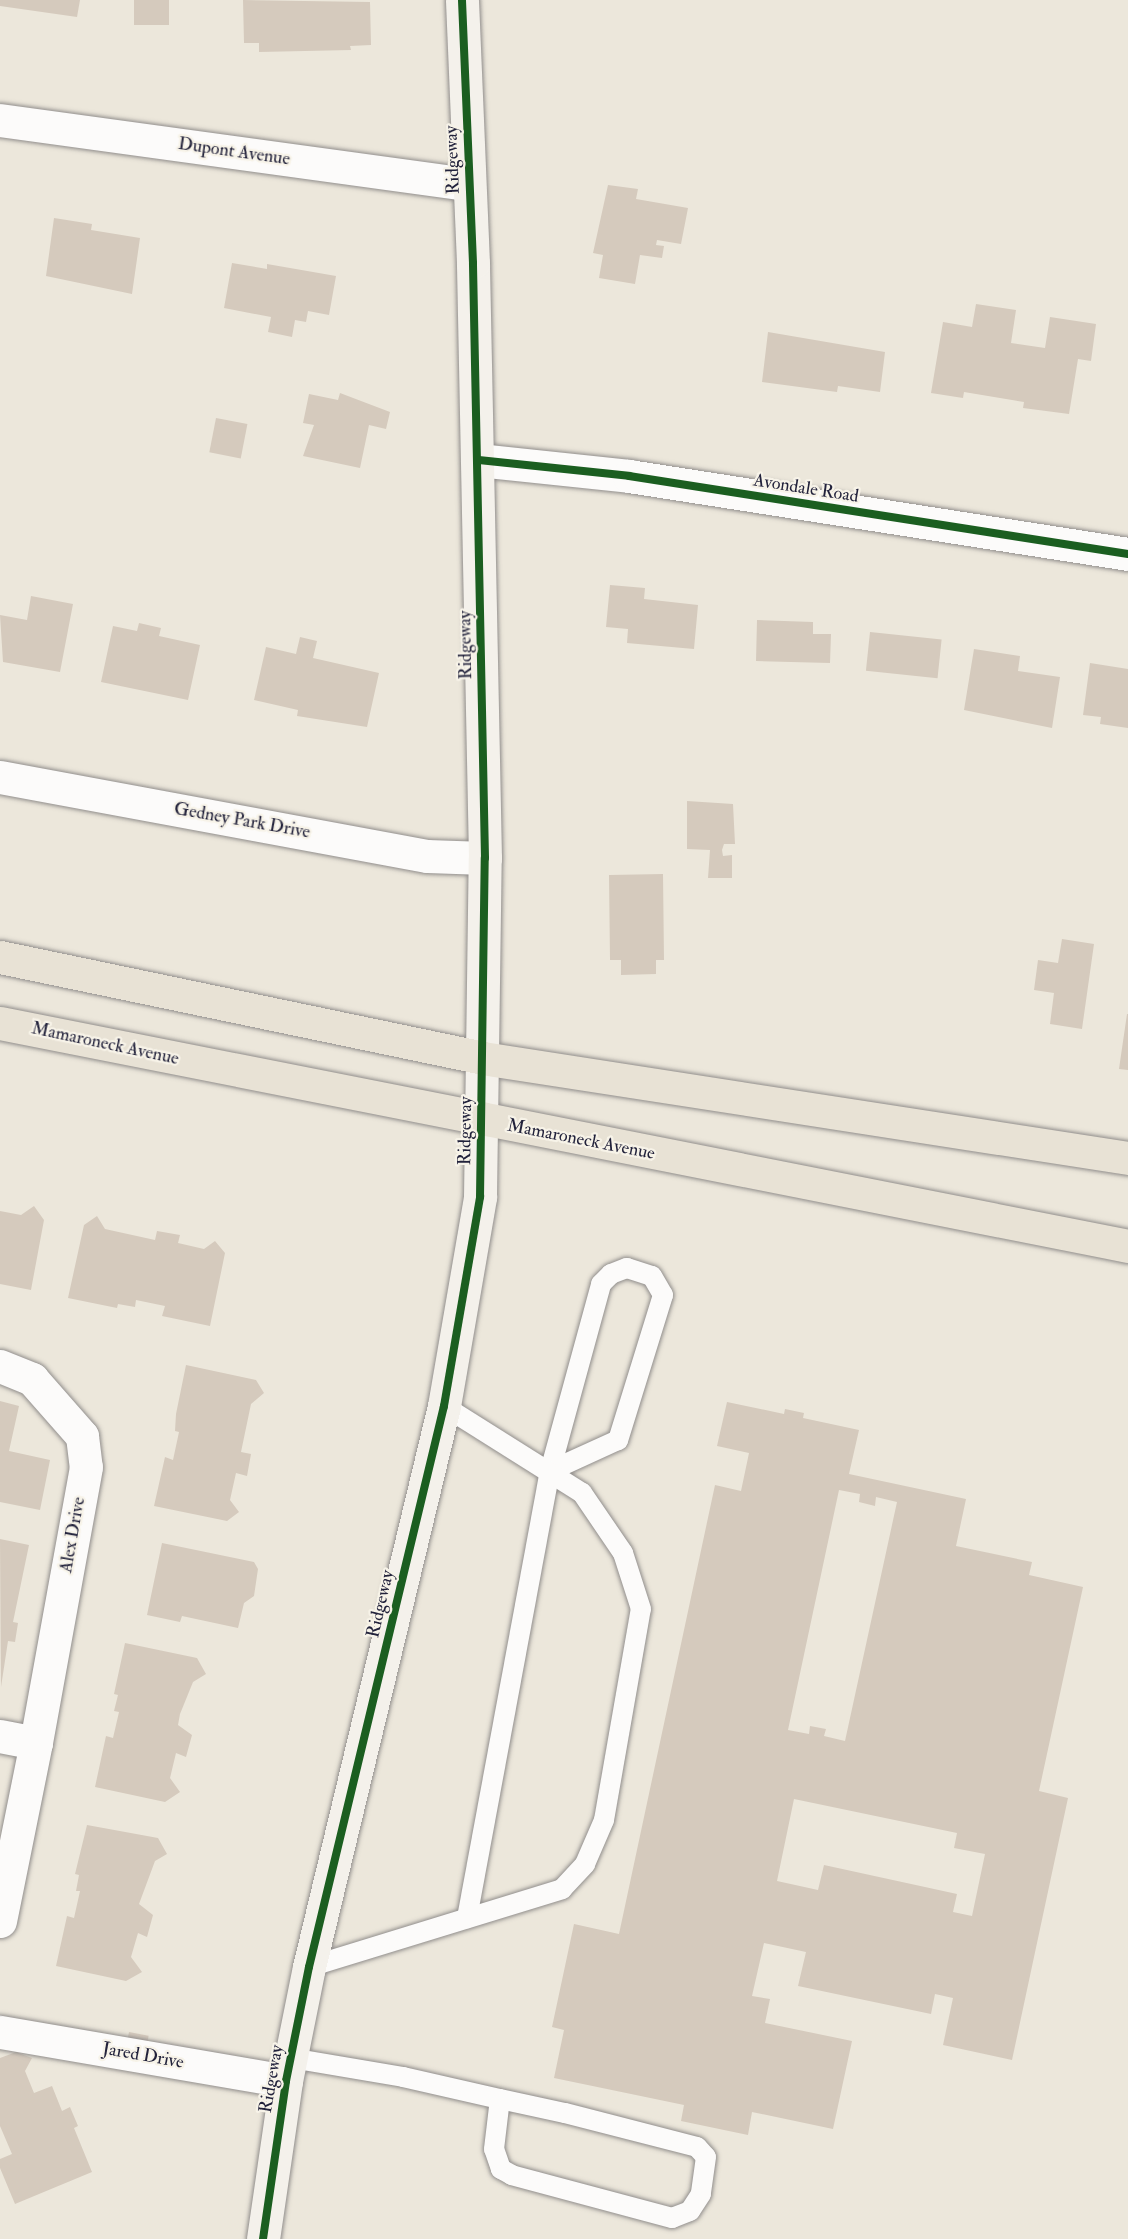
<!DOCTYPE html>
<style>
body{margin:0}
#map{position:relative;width:1128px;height:2239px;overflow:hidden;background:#ece7db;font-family:"IM FELL Double Pica",serif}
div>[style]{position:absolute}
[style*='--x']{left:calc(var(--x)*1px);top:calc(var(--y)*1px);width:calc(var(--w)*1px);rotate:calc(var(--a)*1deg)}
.building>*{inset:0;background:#d5cabd;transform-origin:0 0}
.roads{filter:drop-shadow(0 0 2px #918e8c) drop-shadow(0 0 2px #918e8c)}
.lane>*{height:20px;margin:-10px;padding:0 10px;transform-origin:10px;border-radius:10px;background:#fcfbfa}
.street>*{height:33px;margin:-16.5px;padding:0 16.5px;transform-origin:16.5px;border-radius:16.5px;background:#fcfbfa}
.secondary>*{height:33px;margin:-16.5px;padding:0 16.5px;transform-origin:16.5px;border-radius:16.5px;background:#f4f1eb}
.primary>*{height:33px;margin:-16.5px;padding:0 16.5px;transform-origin:16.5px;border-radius:16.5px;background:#e8e2d5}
.cycleway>*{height:8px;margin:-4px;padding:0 4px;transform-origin:4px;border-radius:4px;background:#1b5e20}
span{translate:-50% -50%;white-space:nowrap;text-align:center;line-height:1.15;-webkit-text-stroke:4.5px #f7f3e8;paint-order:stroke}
.street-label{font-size:18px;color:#22223b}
</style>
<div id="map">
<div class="building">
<div style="clip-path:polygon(0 0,80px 0,77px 17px,0 6px)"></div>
<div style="left:134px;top:0;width:35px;height:25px"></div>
<div style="clip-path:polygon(243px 0,370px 2px,371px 45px,350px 46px,351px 50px,259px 52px,259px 43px,244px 43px)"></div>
<div style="clip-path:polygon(608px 185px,638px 189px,636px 199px,688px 208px,681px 244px,657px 240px,656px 245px,664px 246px,662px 258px,640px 255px,635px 284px,599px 278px,603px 255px,593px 253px)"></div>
<div style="clip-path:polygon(54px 218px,92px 224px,91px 230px,140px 238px,132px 294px,46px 276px)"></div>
<div style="clip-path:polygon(232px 263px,267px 269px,267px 264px,336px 276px,329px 315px,308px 311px,306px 322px,295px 320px,292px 337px,268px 332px,271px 317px,224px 308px)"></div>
<div style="clip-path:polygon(976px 304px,1016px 310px,1011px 343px,1045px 348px,1050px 317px,1096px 324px,1091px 361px,1078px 359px,1069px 414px,1023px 408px,1024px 402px,964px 392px,963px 398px,931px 393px,943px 322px,972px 327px)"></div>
<div style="clip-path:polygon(768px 332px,885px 352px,880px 392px,838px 386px,837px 392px,762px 382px)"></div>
<div style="clip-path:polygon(340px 393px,390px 412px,386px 429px,369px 425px,360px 468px,303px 456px,314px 425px,303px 423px,309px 394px,338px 400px)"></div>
<div style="left:216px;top:418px;width:32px;height:35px;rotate:11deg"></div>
<div style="clip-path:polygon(610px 585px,645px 588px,644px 599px,698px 605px,694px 649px,627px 643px,628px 629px,606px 627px)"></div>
<div style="clip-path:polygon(31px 596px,73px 604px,60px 672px,3px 662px,0 615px,27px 620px)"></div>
<div style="clip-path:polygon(757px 620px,813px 622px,813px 634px,831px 634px,830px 663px,756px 661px)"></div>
<div style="clip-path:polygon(139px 623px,161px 628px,159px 636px,200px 645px,188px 700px,101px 682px,113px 626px,137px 631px)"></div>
<div style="left:870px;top:632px;width:72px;height:39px;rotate:6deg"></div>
<div style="clip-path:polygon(300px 637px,317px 641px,313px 658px,379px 673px,367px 727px,297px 716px,298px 710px,254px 700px,266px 647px,296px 654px)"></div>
<div style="clip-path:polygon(974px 649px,1020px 656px,1018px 671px,1060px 677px,1052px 728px,964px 710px)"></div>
<div style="clip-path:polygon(1090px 663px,1128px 669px,1128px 728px,1100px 724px,1101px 717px,1083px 715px)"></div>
<div style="clip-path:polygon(687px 801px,733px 804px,735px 844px,724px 844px,722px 850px,723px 856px,732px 855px,732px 878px,708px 878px,710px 850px,687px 849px)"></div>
<div style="clip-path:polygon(663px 874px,664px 960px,656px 960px,656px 974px,621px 975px,621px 960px,610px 960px,609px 875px)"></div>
<div style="clip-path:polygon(1062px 939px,1094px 944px,1082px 1029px,1050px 1024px,1054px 993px,1034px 990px,1038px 960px,1058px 963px)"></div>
<div style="clip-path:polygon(1127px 1014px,1128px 1014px,1128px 1070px,1119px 1069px)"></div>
<div style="clip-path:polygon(34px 1206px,44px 1220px,31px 1290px,0 1284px,0 1211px,21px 1215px)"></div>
<div style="clip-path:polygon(97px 1216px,105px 1229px,155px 1240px,157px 1231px,180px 1235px,178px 1243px,204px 1249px,215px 1241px,225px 1253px,210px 1326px,162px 1316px,165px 1306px,136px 1300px,135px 1307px,118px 1304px,117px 1308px,68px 1298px,84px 1225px)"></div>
<div style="clip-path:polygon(186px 1365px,256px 1380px,264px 1393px,251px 1404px,241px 1452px,251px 1454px,247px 1476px,236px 1473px,230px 1500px,239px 1512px,227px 1521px,154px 1506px,165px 1457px,173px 1460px,179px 1432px,175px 1431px,176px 1414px)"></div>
<div style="clip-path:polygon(0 1401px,19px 1406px,9px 1451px,50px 1460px,40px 1510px,0 1502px)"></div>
<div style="clip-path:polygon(evenodd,727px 1402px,784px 1414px,785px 1409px,804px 1413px,803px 1418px,859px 1430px,849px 1474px,966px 1499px,956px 1546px,1032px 1562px,1029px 1575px,1083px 1587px,1039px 1791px,1068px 1798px,1012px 2060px,943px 2045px,953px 1998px,935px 1994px,931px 2014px,798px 1986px,806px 1952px,764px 1943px,752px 1996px,770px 1999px,765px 2023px,852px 2041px,833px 2129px,752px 2112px,748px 2135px,681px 2121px,684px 2105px,554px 2078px,564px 2030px,552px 2027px,574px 1924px,619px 1934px,715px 1485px,741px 1491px,749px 1453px,717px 1446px,727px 1402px,839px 1490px,860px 1494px,859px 1502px,875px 1506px,876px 1497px,897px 1502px,845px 1741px,824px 1736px,826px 1729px,810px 1726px,809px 1734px,788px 1730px,839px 1490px,727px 1402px,794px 1799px,957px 1833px,954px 1848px,985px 1854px,972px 1916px,953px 1912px,957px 1894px,824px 1865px,818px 1890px,777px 1881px,794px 1799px)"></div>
<div style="clip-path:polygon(0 1539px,29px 1545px,13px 1622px,18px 1623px,15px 1642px,8px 1641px,1px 1687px)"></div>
<div style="clip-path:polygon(162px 1543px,254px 1562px,258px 1569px,254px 1596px,244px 1603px,238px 1628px,182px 1616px,180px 1622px,147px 1615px)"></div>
<div style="clip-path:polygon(125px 1643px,197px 1658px,206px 1674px,193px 1682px,180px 1714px,178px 1725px,192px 1735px,186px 1757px,176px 1753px,170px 1778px,180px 1792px,165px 1802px,95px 1787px,106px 1736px,113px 1738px,119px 1712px,114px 1711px,118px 1695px,114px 1694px)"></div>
<div style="clip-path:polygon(87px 1825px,158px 1838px,167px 1854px,155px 1861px,139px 1904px,153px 1915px,147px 1937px,138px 1933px,131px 1957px,142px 1972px,126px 1981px,56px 1966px,67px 1916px,74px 1918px,80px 1891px,76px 1891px,79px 1875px,75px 1874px)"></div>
<div style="left:129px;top:2032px;width:20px;height:17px;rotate:11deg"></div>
<div style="clip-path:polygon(16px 2052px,32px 2058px,25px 2071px,34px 2093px,52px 2086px,62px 2111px,70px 2107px,78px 2126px,74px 2128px,92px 2172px,15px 2204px,0 2168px,0 2159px,12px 2154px,0 2126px,0 2058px)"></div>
</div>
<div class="roads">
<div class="lane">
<div style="--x:467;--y:1918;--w:455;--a:-79.5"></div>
<div style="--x:550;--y:1471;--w:194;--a:-74.7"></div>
<div style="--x:601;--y:1284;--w:14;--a:-45"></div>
<div style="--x:611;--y:1274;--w:17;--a:-21"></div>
<div style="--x:627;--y:1268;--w:26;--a:18"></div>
<div style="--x:652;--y:1276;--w:22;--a:60"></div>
<div style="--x:663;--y:1295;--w:152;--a:107.2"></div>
<div style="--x:618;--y:1440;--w:75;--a:155.5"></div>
<div style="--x:309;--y:1967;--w:265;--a:-17.1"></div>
<div style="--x:562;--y:1889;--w:34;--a:-47"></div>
<div style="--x:585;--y:1864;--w:48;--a:-66.6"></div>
<div style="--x:604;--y:1820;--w:214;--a:-80.1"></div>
<div style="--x:641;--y:1609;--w:59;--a:-107.8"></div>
<div style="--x:623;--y:1553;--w:73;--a:-124.3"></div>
<div style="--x:582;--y:1493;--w:163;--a:-147.8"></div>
<div style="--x:291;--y:2058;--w:114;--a:9.6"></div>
<div style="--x:403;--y:2077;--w:99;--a:12.8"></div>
<div style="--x:500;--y:2099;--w:66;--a:12.2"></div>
<div style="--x:565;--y:2113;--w:136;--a:14.4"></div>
<div style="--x:697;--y:2147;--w:13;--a:48"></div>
<div style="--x:706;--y:2157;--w:37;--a:98"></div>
<div style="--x:701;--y:2194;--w:20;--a:123"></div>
<div style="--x:690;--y:2211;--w:19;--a:159"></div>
<div style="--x:672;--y:2218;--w:166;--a:-165"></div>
<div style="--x:512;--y:2175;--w:13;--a:-151"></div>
<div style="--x:501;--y:2169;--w:21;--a:-109"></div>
<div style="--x:494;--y:2149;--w:50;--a:-83.2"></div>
</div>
<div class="street">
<div style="--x:0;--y:120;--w:472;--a:7.8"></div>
<div style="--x:478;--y:460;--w:152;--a:6"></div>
<div style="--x:629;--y:476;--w:505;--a:8.88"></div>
<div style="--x:0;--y:777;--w:434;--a:10.5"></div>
<div style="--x:427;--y:856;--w:58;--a:2"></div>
<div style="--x:0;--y:1366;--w:35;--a:22"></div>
<div style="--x:32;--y:1379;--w:76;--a:48.7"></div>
<div style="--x:82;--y:1436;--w:31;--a:83"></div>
<div style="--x:86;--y:1467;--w:280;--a:100.3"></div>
<div style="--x:36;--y:1743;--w:37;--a:-169"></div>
<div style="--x:0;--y:1921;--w:182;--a:-78.6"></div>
<div style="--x:0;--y:2032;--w:290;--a:9.7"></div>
</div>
<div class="secondary">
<div style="--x:263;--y:2239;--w:160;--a:-81.7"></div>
<div style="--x:286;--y:2081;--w:116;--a:-78.6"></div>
<div style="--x:309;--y:1967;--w:577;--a:-76.47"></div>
<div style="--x:444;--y:1406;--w:212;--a:-80.2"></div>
<div style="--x:480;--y:1197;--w:339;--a:-89.2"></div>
<div style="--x:485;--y:858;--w:595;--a:-91.16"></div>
<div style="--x:473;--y:263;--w:263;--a:-92.4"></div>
</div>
<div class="primary">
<div style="--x:0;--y:957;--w:492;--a:11.8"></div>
<div style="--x:482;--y:1058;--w:654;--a:8.8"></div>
<div style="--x:0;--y:1023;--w:1150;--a:11.18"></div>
</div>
</div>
<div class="cycleway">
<div style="--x:478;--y:460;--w:152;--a:6"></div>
<div style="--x:629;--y:476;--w:505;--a:8.88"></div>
<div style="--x:263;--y:2239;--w:160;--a:-81.7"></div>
<div style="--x:286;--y:2081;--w:116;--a:-78.6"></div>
<div style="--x:309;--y:1967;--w:577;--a:-76.47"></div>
<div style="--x:444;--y:1406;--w:212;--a:-80.2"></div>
<div style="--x:480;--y:1197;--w:339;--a:-89.2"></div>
<div style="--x:485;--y:858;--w:595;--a:-91.16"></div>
<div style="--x:473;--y:263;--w:263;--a:-92.4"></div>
</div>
<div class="street-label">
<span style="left:234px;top:152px;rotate:8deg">Dupont Avenue</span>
<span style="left:453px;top:160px;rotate:-92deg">Ridgeway</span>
<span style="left:806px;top:489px;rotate:9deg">Avondale Road</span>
<span style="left:466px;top:645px;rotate:-91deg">Ridgeway</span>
<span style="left:242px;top:821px;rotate:10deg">Gedney Park Drive</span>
<span style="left:105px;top:1044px;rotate:12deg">Mamaroneck Avenue</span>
<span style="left:466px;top:1131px;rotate:-89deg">Ridgeway</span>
<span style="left:581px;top:1140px;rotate:11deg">Mamaroneck Avenue</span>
<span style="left:73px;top:1535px;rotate:-80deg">Alex Drive</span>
<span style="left:381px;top:1604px;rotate:-77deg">Ridgeway</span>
<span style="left:143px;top:2056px;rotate:10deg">Jared Drive</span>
<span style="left:272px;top:2079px;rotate:-80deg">Ridgeway</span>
</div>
</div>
